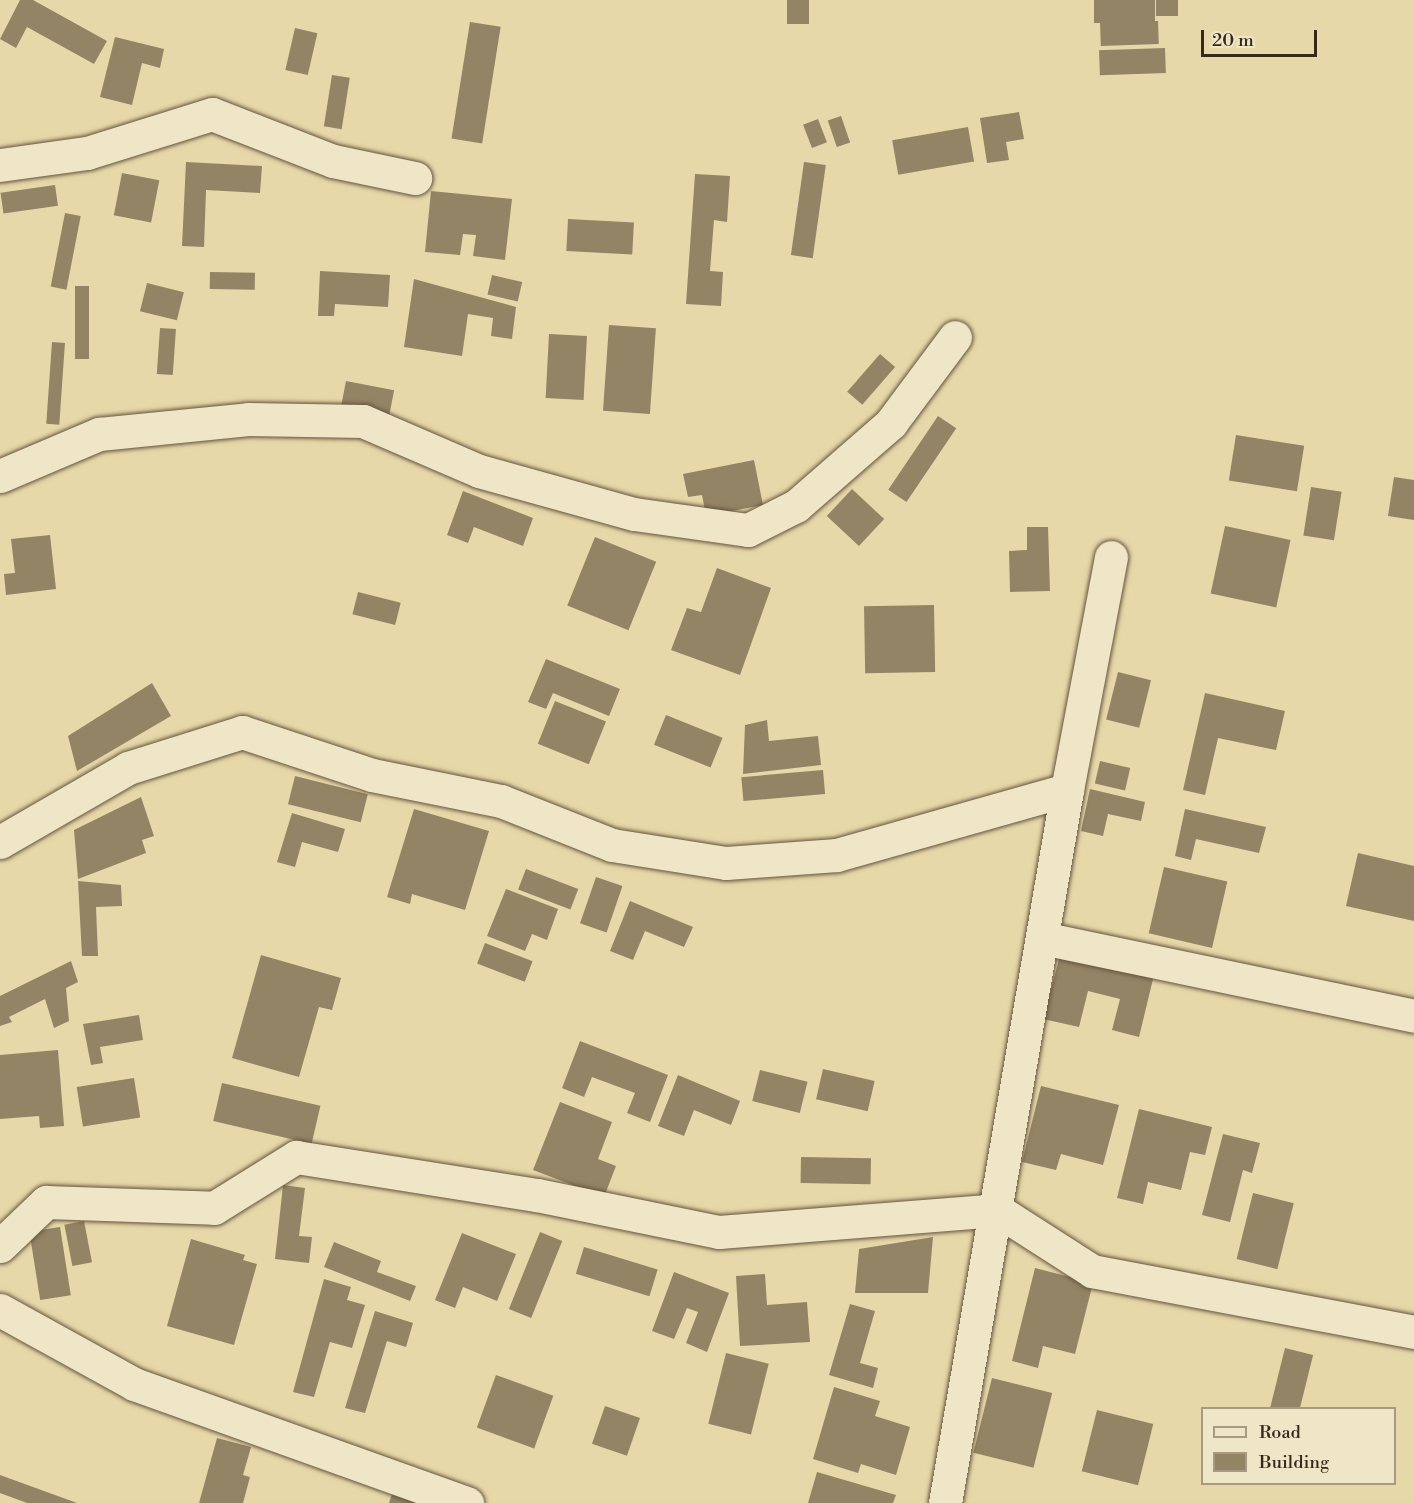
<!DOCTYPE html>
<style>
body{margin:0}
#map{position:relative;width:1414px;height:1503px;overflow:hidden;background:#e7d8a9;font-family:"Libre Bodoni",serif}
div>[style]{position:absolute}
[style*='--x']{left:calc(var(--x)*1px);top:calc(var(--y)*1px);width:calc(var(--w)*1px);rotate:calc(var(--a)*1deg)}
.building>*{inset:0;background:#938465;transform-origin:0 0}
.roads{filter:drop-shadow(0 0 2px #64543f) drop-shadow(0 0 2px #64543f)}
.minor>*{height:33px;margin:-16.5px;padding:0 16.5px;transform-origin:16.5px;border-radius:16.5px;background:#efe6c7}
span{translate:-50% -50%;white-space:nowrap;text-align:center;line-height:1.15;-webkit-text-stroke:6px #efe6c7;paint-order:stroke}
.legend{position:absolute;left:1201px;top:1407px;width:195px;height:78px;box-sizing:border-box;background:#efe6c7;border:2px solid #a69a83;margin:0;padding:8px 10px;list-style:none;font-size:18px;color:#38281c}
.legend li{display:flex;align-items:center;gap:12px;height:30px}
.legend b{width:30px;border:2px solid #a69a83}
.scale{position:absolute;left:1201px;top:30px;width:116px;height:27px;box-sizing:border-box;border:3px solid #38281c;border-top:0;padding-left:8px;font-size:18px;line-height:21px;white-space:nowrap;color:#38281c;-webkit-text-stroke:4px #efe6c7;paint-order:stroke}
</style>
<div id="map">
<div class="building">
<div style="clip-path:polygon(20px 0,33px 0,107px 41px,94px 64px,27px 27px,16px 48px,0 39px)"></div>
<div style="left:787px;top:0;width:22px;height:24px"></div>
<div style="left:1094px;top:0;width:61px;height:23px"></div>
<div style="left:1156px;top:0;width:22px;height:16px"></div>
<div style="left:1158px;top:21px;width:23px;height:58px;rotate:88deg"></div>
<div style="left:470px;top:22px;width:31px;height:118px;rotate:9deg"></div>
<div style="left:295px;top:28px;width:23px;height:43px;rotate:13deg"></div>
<div style="clip-path:polygon(115px 37px,164px 49px,160px 68px,142px 63px,132px 105px,100px 97px)"></div>
<div style="left:1165px;top:48px;width:25px;height:66px;rotate:88deg"></div>
<div style="left:332px;top:75px;width:18px;height:52px;rotate:9deg"></div>
<div style="clip-path:polygon(1019px 112px,1024px 139px,1006px 142px,1009px 160px,987px 163px,980px 118px)"></div>
<div style="left:841px;top:116px;width:28px;height:14px;rotate:71deg"></div>
<div style="left:818px;top:119px;width:25px;height:16px;rotate:69deg"></div>
<div style="left:968px;top:127px;width:35px;height:77px;rotate:80deg"></div>
<div style="clip-path:polygon(186px 162px,262px 166px,260px 193px,206px 190px,204px 247px,182px 246px)"></div>
<div style="left:804px;top:162px;width:22px;height:94px;rotate:8deg"></div>
<div style="left:122px;top:173px;width:38px;height:43px;rotate:11deg"></div>
<div style="clip-path:polygon(695px 174px,730px 176px,727px 222px,714px 220px,710px 271px,723px 272px,721px 306px,686px 304px)"></div>
<div style="left:55px;top:185px;width:21px;height:55px;rotate:82deg"></div>
<div style="clip-path:polygon(431px 191px,512px 199px,505px 260px,473px 256px,476px 235px,463px 234px,460px 255px,425px 252px)"></div>
<div style="left:65px;top:213px;width:16px;height:75px;rotate:11deg"></div>
<div style="left:568px;top:219px;width:66px;height:32px;rotate:3deg"></div>
<div style="clip-path:polygon(320px 271px,390px 275px,388px 307px,335px 304px,334px 316px,318px 316px)"></div>
<div style="left:210px;top:272px;width:45px;height:17px;rotate:1deg"></div>
<div style="left:492px;top:275px;width:31px;height:20px;rotate:13deg"></div>
<div style="clip-path:polygon(414px 279px,516px 307px,512px 339px,491px 336px,493px 318px,468px 314px,462px 356px,404px 347px)"></div>
<div style="left:147px;top:283px;width:38px;height:29px;rotate:14deg"></div>
<div style="left:75px;top:286px;width:14px;height:73px"></div>
<div style="left:609px;top:325px;width:47px;height:86px;rotate:4deg"></div>
<div style="left:160px;top:328px;width:16px;height:46px;rotate:4deg"></div>
<div style="left:549px;top:334px;width:38px;height:64px;rotate:3deg"></div>
<div style="left:52px;top:342px;width:13px;height:82px;rotate:4deg"></div>
<div style="left:880px;top:354px;width:20px;height:50px;rotate:41deg"></div>
<div style="left:346px;top:381px;width:49px;height:25px;rotate:11deg"></div>
<div style="left:938px;top:416px;width:22px;height:89px;rotate:34deg"></div>
<div style="left:1236px;top:435px;width:69px;height:46px;rotate:9deg"></div>
<div style="clip-path:polygon(754px 460px,763px 505px,706px 516px,702px 495px,688px 497px,683px 474px)"></div>
<div style="clip-path:polygon(1394px 477px,1414px 480px,1414px 520px,1388px 516px)"></div>
<div style="left:1311px;top:487px;width:31px;height:49px;rotate:9deg"></div>
<div style="left:852px;top:489px;width:44px;height:37px;rotate:43deg"></div>
<div style="clip-path:polygon(463px 491px,533px 518px,523px 546px,474px 527px,468px 543px,447px 535px)"></div>
<div style="left:1225px;top:526px;width:67px;height:69px;rotate:12deg"></div>
<div style="clip-path:polygon(1027px 527px,1048px 527px,1050px 591px,1010px 592px,1009px 551px,1027px 550px)"></div>
<div style="clip-path:polygon(50px 535px,56px 589px,6px 595px,4px 574px,15px 573px,11px 539px)"></div>
<div style="left:595px;top:537px;width:66px;height:74px;rotate:22deg"></div>
<div style="clip-path:polygon(717px 568px,771px 588px,740px 675px,671px 650px,687px 608px,701px 612px)"></div>
<div style="left:358px;top:592px;width:44px;height:23px;rotate:14deg"></div>
<div style="left:934px;top:605px;width:67px;height:70px;rotate:89deg"></div>
<div style="clip-path:polygon(546px 659px,620px 689px,609px 716px,553px 693px,546px 709px,528px 702px)"></div>
<div style="left:1118px;top:672px;width:34px;height:49px;rotate:14deg"></div>
<div style="clip-path:polygon(152px 683px,171px 716px,77px 771px,68px 736px)"></div>
<div style="clip-path:polygon(1205px 693px,1285px 711px,1276px 750px,1218px 738px,1205px 795px,1183px 790px)"></div>
<div style="left:555px;top:701px;width:55px;height:46px;rotate:22deg"></div>
<div style="left:666px;top:715px;width:61px;height:32px;rotate:22deg"></div>
<div style="clip-path:polygon(767px 720px,769px 741px,818px 736px,821px 765px,743px 774px,745px 725px)"></div>
<div style="left:1100px;top:761px;width:31px;height:23px;rotate:13deg"></div>
<div style="left:823px;top:770px;width:24px;height:82px;rotate:85deg"></div>
<div style="left:295px;top:776px;width:75px;height:29px;rotate:14deg"></div>
<div style="clip-path:polygon(1090px 789px,1145px 802px,1141px 821px,1108px 814px,1103px 836px,1081px 831px)"></div>
<div style="clip-path:polygon(141px 797px,154px 836px,142px 840px,146px 853px,78px 879px,74px 830px)"></div>
<div style="clip-path:polygon(414px 809px,489px 831px,465px 910px,412px 894px,410px 904px,387px 897px)"></div>
<div style="clip-path:polygon(1185px 809px,1266px 827px,1259px 853px,1196px 839px,1191px 860px,1175px 856px)"></div>
<div style="clip-path:polygon(292px 813px,345px 829px,338px 852px,302px 842px,295px 867px,277px 862px)"></div>
<div style="clip-path:polygon(1358px 853px,1414px 866px,1414px 921px,1346px 906px)"></div>
<div style="left:1164px;top:867px;width:65px;height:68px;rotate:13deg"></div>
<div style="left:526px;top:869px;width:56px;height:22px;rotate:21deg"></div>
<div style="left:596px;top:877px;width:28px;height:49px;rotate:19deg"></div>
<div style="clip-path:polygon(78px 881px,121px 885px,122px 906px,96px 907px,98px 956px,82px 956px)"></div>
<div style="clip-path:polygon(506px 889px,558px 909px,547px 940px,532px 934px,525px 951px,487px 936px)"></div>
<div style="clip-path:polygon(630px 901px,693px 927px,684px 947px,645px 931px,633px 960px,610px 951px)"></div>
<div style="left:485px;top:943px;width:51px;height:22px;rotate:21deg"></div>
<div style="clip-path:polygon(1062px 948px,1155px 971px,1139px 1037px,1112px 1030px,1120px 999px,1088px 991px,1079px 1027px,1043px 1019px)"></div>
<div style="clip-path:polygon(261px 955px,341px 978px,332px 1010px,319px 1007px,299px 1077px,232px 1058px)"></div>
<div style="clip-path:polygon(71px 961px,78px 982px,66px 988px,69px 1021px,54px 1028px,45px 999px,9px 1017px,12px 1022px,0 1026px,0 996px)"></div>
<div style="clip-path:polygon(139px 1015px,143px 1040px,100px 1047px,103px 1063px,91px 1065px,83px 1024px)"></div>
<div style="clip-path:polygon(580px 1041px,668px 1075px,650px 1122px,627px 1113px,635px 1093px,592px 1077px,584px 1097px,562px 1088px)"></div>
<div style="clip-path:polygon(58px 1050px,64px 1126px,40px 1128px,39px 1116px,0 1119px,0 1055px)"></div>
<div style="left:823px;top:1069px;width:53px;height:31px;rotate:13deg"></div>
<div style="left:760px;top:1070px;width:49px;height:32px;rotate:14deg"></div>
<div style="clip-path:polygon(678px 1075px,740px 1101px,731px 1125px,694px 1110px,684px 1136px,658px 1126px)"></div>
<div style="left:134px;top:1078px;width:40px;height:58px;rotate:81deg"></div>
<div style="left:222px;top:1083px;width:101px;height:39px;rotate:13deg"></div>
<div style="clip-path:polygon(1041px 1086px,1119px 1105px,1103px 1165px,1061px 1154px,1056px 1170px,1022px 1162px)"></div>
<div style="clip-path:polygon(560px 1102px,612px 1122px,598px 1159px,616px 1166px,604px 1197px,533px 1170px)"></div>
<div style="clip-path:polygon(1139px 1109px,1212px 1127px,1205px 1155px,1190px 1152px,1181px 1190px,1148px 1182px,1143px 1204px,1117px 1198px)"></div>
<div style="clip-path:polygon(1223px 1134px,1260px 1143px,1252px 1173px,1243px 1170px,1230px 1222px,1202px 1215px)"></div>
<div style="left:801px;top:1157px;width:70px;height:26px;rotate:1deg"></div>
<div style="clip-path:polygon(283px 1185px,305px 1188px,299px 1236px,312px 1237px,309px 1263px,275px 1259px)"></div>
<div style="left:1253px;top:1193px;width:42px;height:68px;rotate:14deg"></div>
<div style="left:84px;top:1221px;width:42px;height:20px;rotate:79deg"></div>
<div style="left:60px;top:1227px;width:69px;height:31px;rotate:81deg"></div>
<div style="left:540px;top:1232px;width:24px;height:83px;rotate:22deg"></div>
<div style="clip-path:polygon(462px 1233px,516px 1254px,497px 1301px,463px 1287px,455px 1308px,435px 1300px)"></div>
<div style="clip-path:polygon(933px 1237px,928px 1293px,855px 1293px,859px 1249px)"></div>
<div style="clip-path:polygon(191px 1239px,245px 1255px,243px 1260px,257px 1264px,234px 1345px,167px 1326px)"></div>
<div style="clip-path:polygon(334px 1242px,381px 1261px,377px 1272px,416px 1286px,410px 1301px,324px 1267px)"></div>
<div style="left:584px;top:1247px;width:77px;height:28px;rotate:17deg"></div>
<div style="clip-path:polygon(1035px 1268px,1093px 1283px,1075px 1354px,1043px 1346px,1038px 1368px,1012px 1361px)"></div>
<div style="clip-path:polygon(674px 1272px,729px 1293px,707px 1352px,686px 1343px,698px 1312px,687px 1308px,674px 1339px,652px 1331px)"></div>
<div style="clip-path:polygon(765px 1274px,767px 1305px,807px 1302px,810px 1342px,740px 1346px,736px 1276px)"></div>
<div style="clip-path:polygon(324px 1279px,351px 1287px,347px 1300px,365px 1305px,352px 1348px,330px 1342px,314px 1397px,293px 1392px)"></div>
<div style="clip-path:polygon(850px 1304px,875px 1311px,860px 1363px,878px 1368px,873px 1388px,829px 1375px)"></div>
<div style="clip-path:polygon(375px 1311px,413px 1323px,406px 1347px,387px 1341px,365px 1413px,345px 1408px)"></div>
<div style="left:1285px;top:1348px;width:29px;height:62px;rotate:14deg"></div>
<div style="left:726px;top:1353px;width:44px;height:73px;rotate:14deg"></div>
<div style="left:496px;top:1375px;width:61px;height:56px;rotate:20deg"></div>
<div style="left:992px;top:1378px;width:62px;height:77px;rotate:14deg"></div>
<div style="clip-path:polygon(834px 1387px,880px 1401px,875px 1416px,910px 1427px,896px 1475px,861px 1464px,858px 1473px,813px 1459px)"></div>
<div style="left:605px;top:1406px;width:37px;height:40px;rotate:19deg"></div>
<div style="left:1097px;top:1410px;width:58px;height:63px;rotate:14deg"></div>
<div style="clip-path:polygon(217px 1438px,251px 1447px,243px 1475px,250px 1477px,243px 1503px,199px 1503px)"></div>
<div style="clip-path:polygon(817px 1472px,896px 1495px,893px 1503px,808px 1503px)"></div>
<div style="clip-path:polygon(0 1475px,77px 1503px,27px 1503px,0 1493px)"></div>
<div style="clip-path:polygon(392px 1494px,421px 1503px,389px 1503px)"></div>
</div>
<div class="roads">
<div class="minor">
<div style="--x:0;--y:165;--w:88;--a:-7.9"></div>
<div style="--x:87;--y:153;--w:131;--a:-17.3"></div>
<div style="--x:212;--y:114;--w:130;--a:21.2"></div>
<div style="--x:333;--y:161;--w:84;--a:11.7"></div>
<div style="--x:0;--y:476;--w:108;--a:-23"></div>
<div style="--x:99;--y:434;--w:150;--a:-5.7"></div>
<div style="--x:248;--y:419;--w:115;--a:1"></div>
<div style="--x:363;--y:421;--w:126;--a:23.3"></div>
<div style="--x:479;--y:471;--w:161;--a:15.5"></div>
<div style="--x:634;--y:514;--w:115;--a:8"></div>
<div style="--x:748;--y:530;--w:54;--a:-26.6"></div>
<div style="--x:796;--y:506;--w:126;--a:-41.1"></div>
<div style="--x:891;--y:423;--w:107;--a:-53.3"></div>
<div style="--x:0;--y:842;--w:148;--a:-30"></div>
<div style="--x:128;--y:768;--w:120;--a:-17.5"></div>
<div style="--x:242;--y:732;--w:137;--a:18.3"></div>
<div style="--x:372;--y:775;--w:132;--a:11.4"></div>
<div style="--x:501;--y:801;--w:119;--a:21.6"></div>
<div style="--x:612;--y:845;--w:115;--a:9"></div>
<div style="--x:726;--y:863;--w:111;--a:-4.1"></div>
<div style="--x:837;--y:855;--w:239;--a:-15.8"></div>
<div style="--x:1042;--y:938;--w:380;--a:11.8"></div>
<div style="--x:0;--y:1246;--w:64;--a:-43.7"></div>
<div style="--x:46;--y:1202;--w:168;--a:2"></div>
<div style="--x:214;--y:1208;--w:97;--a:-31.9"></div>
<div style="--x:296;--y:1157;--w:244;--a:9"></div>
<div style="--x:537;--y:1195;--w:186;--a:11.5"></div>
<div style="--x:719;--y:1232;--w:279;--a:-4.5"></div>
<div style="--x:997;--y:1210;--w:113;--a:32.7"></div>
<div style="--x:1092;--y:1271;--w:328;--a:10.7"></div>
<div style="--x:0;--y:1310;--w:153;--a:28.9"></div>
<div style="--x:134;--y:1384;--w:354;--a:19.7"></div>
<div style="--x:945;--y:1503;--w:723;--a:-80.29"></div>
<div style="--x:1067;--y:790;--w:237;--a:-79.3"></div>
</div>
</div>
<ul class="legend">
<li><b style="height:8px;background:#efe6c7"></b>Road</li>
<li><b style="height:16px;background:#938465"></b>Building</li>
</ul>
<div class="scale">20 m</div>
</div>
